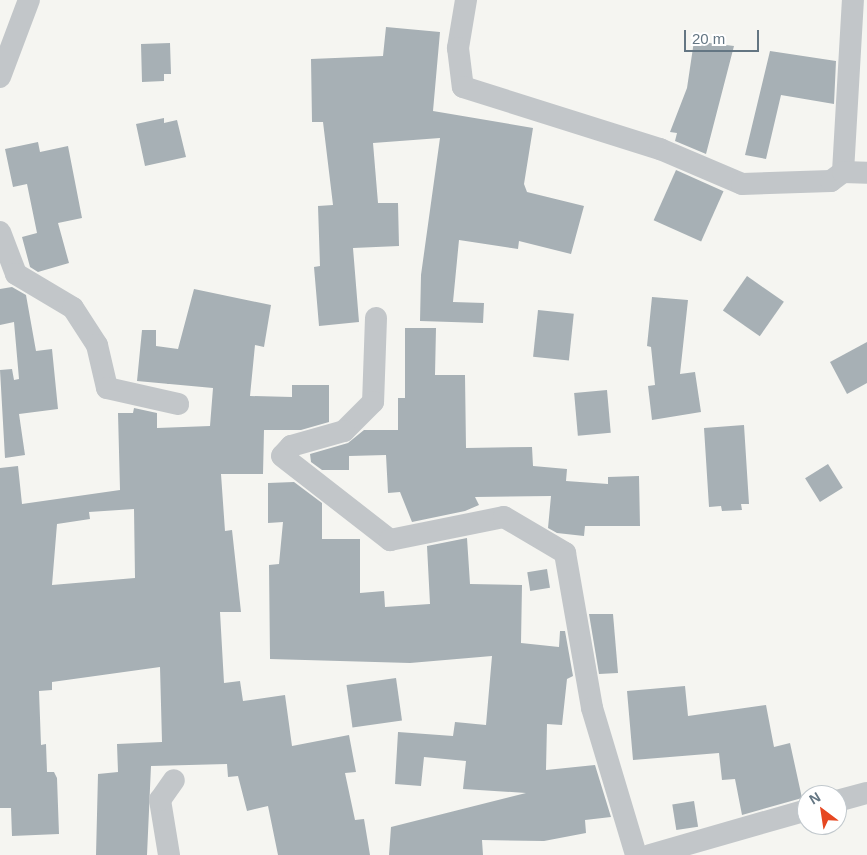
<!DOCTYPE html>
<style>
body{margin:0}
#map{position:relative;width:867px;height:855px;overflow:hidden;background:#f5f5f1;font-family:Arial,sans-serif}
div>[style]{position:absolute}
[style*='--x']{left:calc(var(--x)*1px);top:calc(var(--y)*1px);width:calc(var(--w)*1px);rotate:calc(var(--a)*1deg)}
.building>*{inset:0;background:#a7b0b5;transform-origin:0 0}
.street>*{height:22px;margin:-11px;padding:0 11px;transform-origin:11px;border-radius:11px;background:#c2c6c9}
span{translate:-50% -50%;white-space:nowrap;text-align:center;line-height:1.15;-webkit-text-stroke:5px #fff;paint-order:stroke}
.north{position:absolute;left:797px;top:785px;width:50px;height:50px;box-sizing:border-box;background:#fff;border:1px solid #c1c8cd;border-radius:50%;rotate:329deg;font-size:14px;font-weight:700;line-height:20px;text-align:center;color:#647683}
.north::after{content:'';display:block;margin:auto;width:18px;height:22px;background:#e64721;clip-path:polygon(50% 0,100% 100%,50% 72%,0 100%)}
.scale{position:absolute;left:684px;top:30px;width:75px;height:22px;box-sizing:border-box;border:2px solid #647683;border-top:0;padding-left:6px;font-size:15px;line-height:18px;white-space:nowrap;color:#647683;-webkit-text-stroke:4px #fff;paint-order:stroke}
</style>
<div id="map">
<div class="building">
<div style="clip-path:polygon(386px 27px,440px 32px,433px 111px,533px 128px,524px 184px,527px 192px,584px 206px,571px 254px,519px 241px,518px 249px,459px 240px,453px 302px,484px 303px,483px 323px,420px 321px,421px 275px,440px 138px,373px 143px,378px 203px,398px 203px,399px 246px,353px 248px,359px 322px,319px 326px,314px 267px,320px 266px,318px 206px,333px 205px,323px 122px,312px 122px,311px 59px,383px 56px)"></div>
<div style="clip-path:polygon(694px 41px,734px 46px,706px 154px,675px 141px,677px 133px,670px 132px,687px 88px)"></div>
<div style="clip-path:polygon(170px 43px,171px 74px,164px 74px,164px 81px,142px 82px,141px 44px)"></div>
<div style="clip-path:polygon(770px 51px,836px 61px,834px 104px,781px 95px,766px 159px,745px 155px)"></div>
<div style="clip-path:polygon(164px 118px,164px 123px,177px 120px,186px 157px,145px 166px,136px 124px)"></div>
<div style="clip-path:polygon(38px 142px,40px 152px,68px 146px,82px 218px,58px 223px,69px 263px,38px 272px,30px 267px,22px 237px,37px 233px,27px 184px,13px 187px,5px 149px)"></div>
<div style="left:676px;top:170px;width:52px;height:55px;rotate:24deg"></div>
<div style="left:747px;top:276px;width:45px;height:42px;rotate:35deg"></div>
<div style="clip-path:polygon(12px 287px,26px 295px,36px 351px,52px 349px,58px 409px,19px 414px,25px 455px,5px 458px,0 370px,12px 369px,14px 380px,19px 379px,14px 322px,0 325px,0 289px)"></div>
<div style="clip-path:polygon(evenodd,194px 289px,271px 305px,264px 347px,255px 345px,250px 396px,292px 397px,292px 385px,329px 385px,329px 422px,301px 430px,264px 430px,263px 474px,221px 474px,225px 531px,232px 530px,241px 612px,220px 612px,224px 683px,240px 681px,243px 701px,285px 695px,292px 746px,349px 735px,356px 772px,345px 773px,355px 820px,364px 819px,370px 855px,278px 855px,268px 806px,247px 811px,238px 776px,228px 777px,227px 764px,151px 766px,147px 855px,96px 855px,98px 774px,118px 772px,117px 744px,162px 742px,160px 667px,52px 682px,52px 690px,39px 691px,41px 745px,46px 744px,47px 772px,54px 772px,57px 778px,59px 834px,12px 836px,11px 808px,0 808px,0 468px,18px 466px,22px 504px,120px 490px,118px 413px,133px 413px,134px 408px,157px 413px,157px 428px,210px 426px,213px 388px,137px 381px,142px 330px,156px 330px,156px 346px,178px 349px,194px 289px,134px 509px,135px 578px,52px 585px,57px 524px,90px 519px,89px 512px,134px 509px)"></div>
<div style="clip-path:polygon(652px 297px,688px 300px,680px 374px,695px 372px,701px 412px,652px 420px,648px 386px,655px 385px,651px 347px,647px 346px)"></div>
<div style="left:538px;top:310px;width:36px;height:47px;rotate:6deg"></div>
<div style="clip-path:polygon(405px 328px,436px 328px,435px 375px,465px 375px,466px 448px,532px 447px,533px 466px,567px 469px,566px 481px,608px 484px,608px 477px,639px 476px,640px 526px,585px 526px,584px 536px,557px 533px,548px 528px,551px 496px,475px 497px,479px 505px,465px 511px,412px 522px,400px 492px,388px 493px,386px 455px,349px 456px,349px 470px,322px 470px,311px 462px,310px 454px,348px 443px,364px 430px,398px 430px,398px 398px,405px 398px)"></div>
<div style="clip-path:polygon(867px 342px,867px 383px,847px 394px,830px 362px)"></div>
<div style="left:607px;top:390px;width:43px;height:33px;rotate:85deg"></div>
<div style="clip-path:polygon(744px 425px,749px 504px,741px 504px,742px 510px,722px 511px,721px 506px,709px 507px,704px 428px)"></div>
<div style="left:828px;top:464px;width:28px;height:27px;rotate:58deg"></div>
<div style="clip-path:polygon(294px 482px,322px 503px,322px 539px,360px 539px,360px 593px,384px 591px,385px 607px,430px 604px,427px 546px,467px 538px,470px 584px,522px 585px,521px 643px,559px 647px,560px 631px,565px 631px,573px 676px,567px 679px,562px 725px,547px 724px,546px 770px,595px 765px,611px 817px,585px 820px,586px 833px,544px 841px,482px 840px,483px 855px,389px 855px,391px 827px,526px 793px,463px 789px,466px 761px,424px 757px,421px 786px,395px 784px,398px 732px,453px 736px,455px 722px,486px 725px,492px 656px,410px 663px,270px 659px,269px 565px,279px 564px,283px 522px,268px 523px,268px 483px)"></div>
<div style="left:547px;top:569px;width:19px;height:20px;rotate:81deg"></div>
<div style="clip-path:polygon(589px 614px,613px 614px,618px 673px,599px 674px)"></div>
<div style="left:396px;top:678px;width:43px;height:50px;rotate:82deg"></div>
<div style="clip-path:polygon(685px 686px,688px 716px,766px 705px,774px 747px,790px 743px,802px 798px,742px 815px,735px 779px,722px 780px,719px 753px,633px 760px,627px 691px)"></div>
<div style="left:694px;top:801px;width:26px;height:22px;rotate:81deg"></div>
</div>
<div class="street">
<div style="--x:466;--y:0;--w:49;--a:99.5"></div>
<div style="--x:458;--y:48;--w:39;--a:83"></div>
<div style="--x:463;--y:87;--w:207;--a:17.5"></div>
<div style="--x:660;--y:149;--w:89;--a:23.1"></div>
<div style="--x:742;--y:184;--w:89;--a:-1.9"></div>
<div style="--x:831;--y:181;--w:15;--a:-37"></div>
<div style="--x:843;--y:172;--w:172;--a:-86.7"></div>
<div style="--x:0;--y:77;--w:82;--a:-69.4"></div>
<div style="--x:843;--y:172;--w:24;--a:2"></div>
<div style="--x:0;--y:232;--w:45;--a:69.1"></div>
<div style="--x:16;--y:274;--w:66;--a:30.8"></div>
<div style="--x:73;--y:308;--w:44;--a:57"></div>
<div style="--x:97;--y:345;--w:44;--a:76.9"></div>
<div style="--x:107;--y:388;--w:73;--a:12.7"></div>
<div style="--x:376;--y:318;--w:84;--a:92"></div>
<div style="--x:373;--y:402;--w:41;--a:135"></div>
<div style="--x:344;--y:431;--w:55;--a:164.2"></div>
<div style="--x:291;--y:446;--w:13;--a:132"></div>
<div style="--x:282;--y:456;--w:137;--a:37.9"></div>
<div style="--x:390;--y:540;--w:116;--a:-11.4"></div>
<div style="--x:504;--y:517;--w:71;--a:30.5"></div>
<div style="--x:565;--y:553;--w:157;--a:80.1"></div>
<div style="--x:592;--y:708;--w:153;--a:73.3"></div>
<div style="--x:837;--y:801;--w:31;--a:-15"></div>
<div style="--x:169;--y:855;--w:56;--a:-99.3"></div>
<div style="--x:160;--y:800;--w:24;--a:-55"></div>
<div style="--x:650;--y:855;--w:163;--a:-16"></div>
</div>
<div class="north">N</div>
<div class="scale">20 m</div>
</div>
